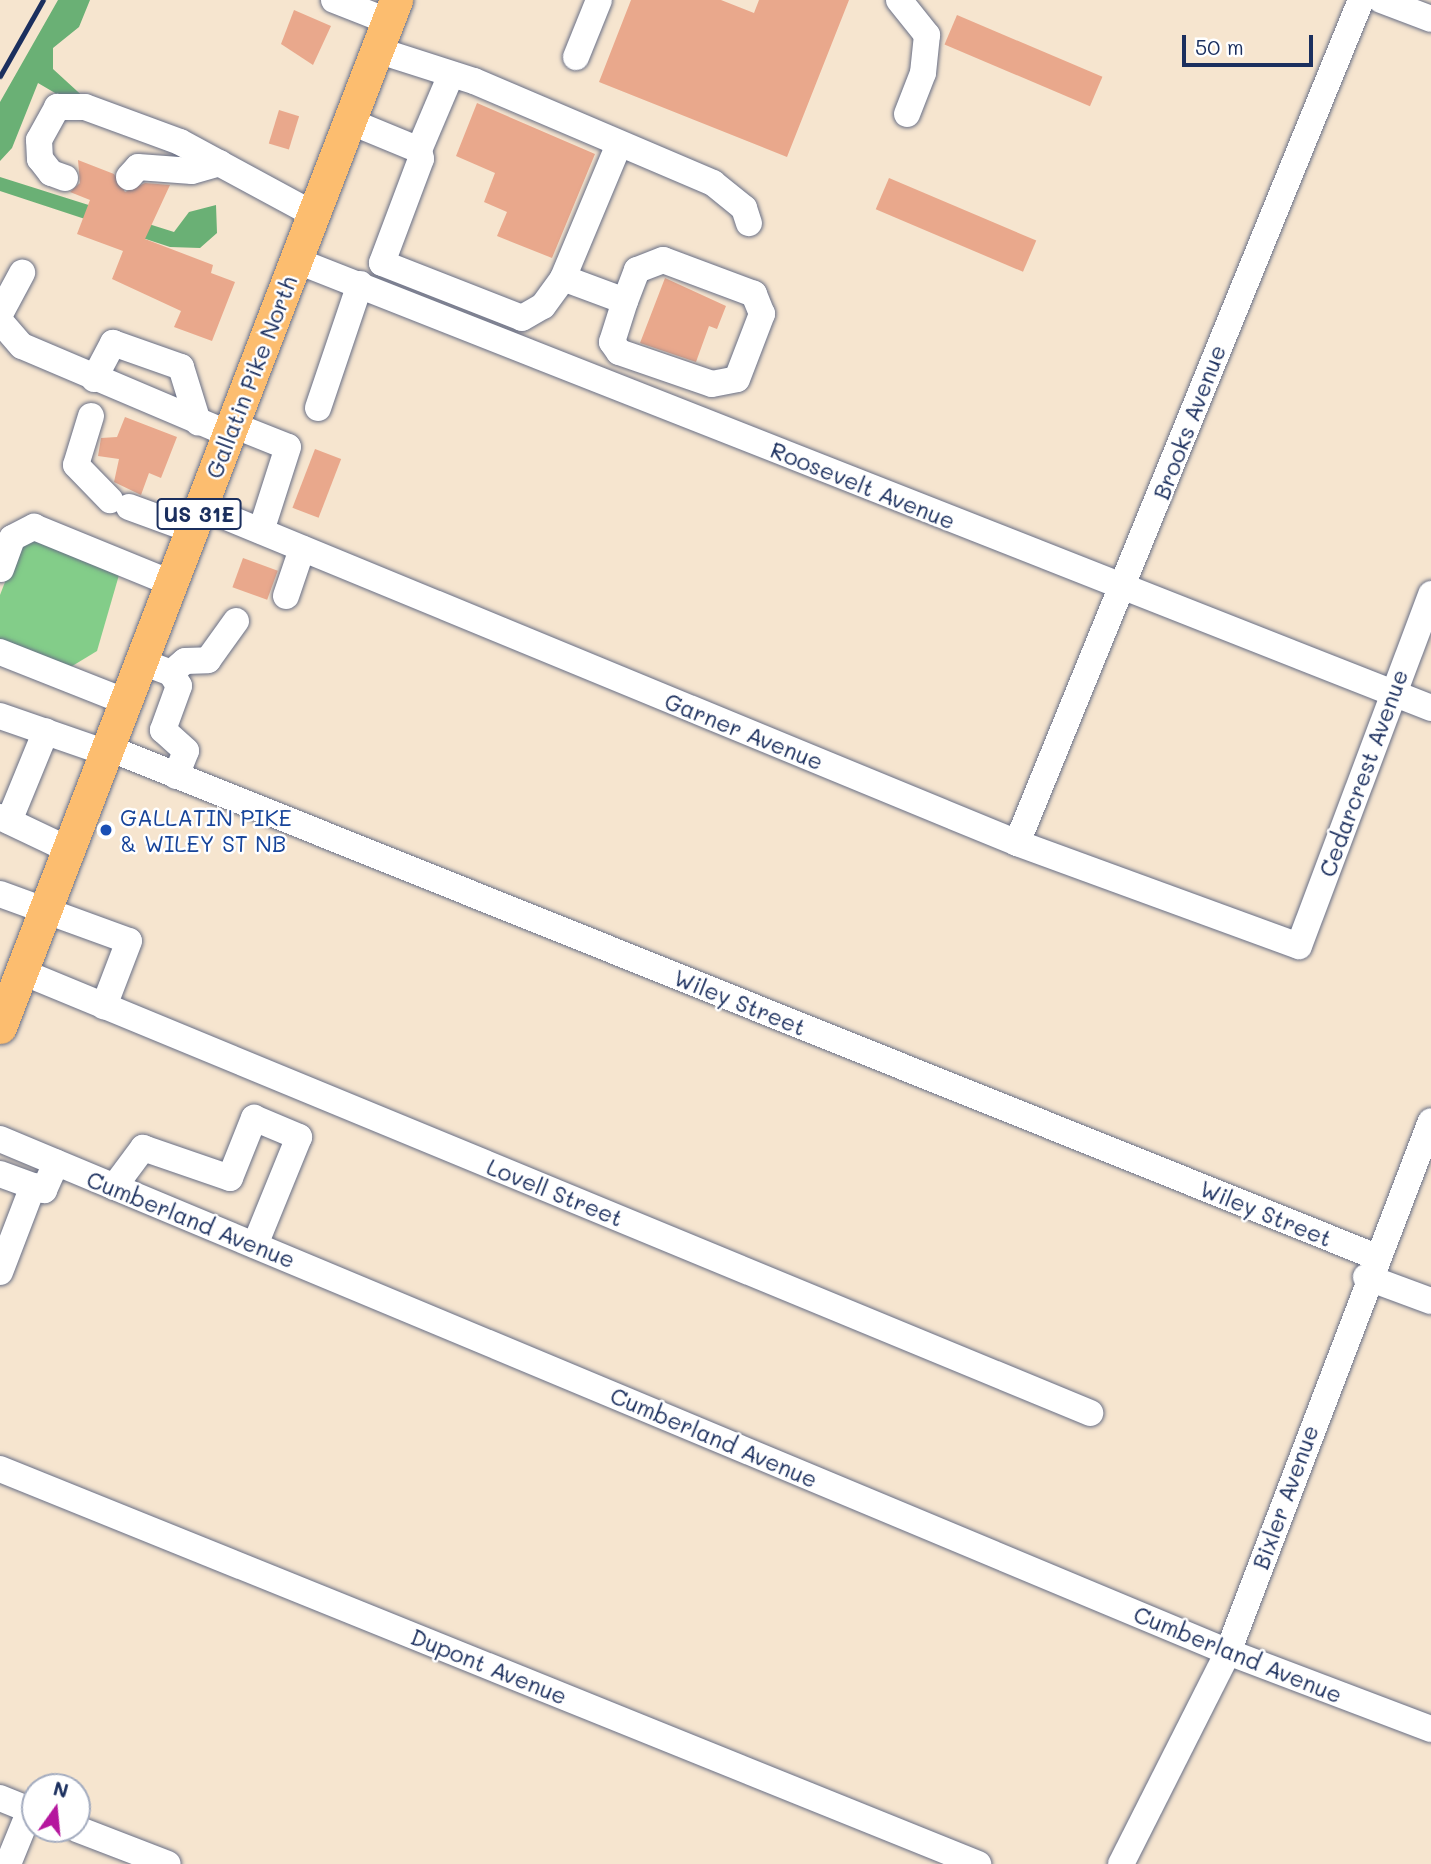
<!DOCTYPE html>
<style>
body{margin:0}
#map{position:relative;width:1431px;height:1864px;overflow:hidden;background:#f6e5cf;font-family:Mali,sans-serif}
div>[style]{position:absolute}
[style*='--x']{left:calc(var(--x)*1px);top:calc(var(--y)*1px);width:calc(var(--w)*1px);rotate:calc(var(--a)*1deg)}
.green>*{inset:0;background:#83cd89}
.forest>*{inset:0;background:#6ab075}
.building>*{inset:0;background:#e9a88c;transform-origin:0 0}
.roads{filter:drop-shadow(0 0 2px #686f86) drop-shadow(0 0 2px #686f86)}
.minor>*{height:26px;margin:-13px;padding:0 13px;transform-origin:13px;border-radius:13px;background:#fff}
.major>*{height:33px;margin:-16.5px;padding:0 16.5px;transform-origin:16.5px;border-radius:16.5px;background:#fcbd6f}
.rail>*{height:5px;margin:-2.5px;padding:0 2.5px;transform-origin:2.5px;border-radius:2.5px;background:#1b2f5e}
.dots>*{width:19px;height:19px;translate:-50% -50%;box-sizing:border-box;border:4px solid #fff;border-radius:50%}
span{translate:-50% -50%;white-space:nowrap;text-align:center;line-height:1.15;-webkit-text-stroke:5px #fff;paint-order:stroke}
.shield-label span{padding:2px 5px;background:#fff;border:2px solid;border-radius:5px;-webkit-text-stroke-width:0}
.shield-label{font-size:21px;color:#1b2f5e;font-weight:700}
.street-label{font-size:23px;color:#1b2f5e}
.transit-label{font-size:23px;color:#164399}
.left{translate:0 -50%;text-align:left}
.north{position:absolute;left:21px;top:1773px;width:70px;height:70px;box-sizing:border-box;background:#fff;border:2px solid #a4acbf;border-radius:50%;rotate:15deg;font-size:19px;font-weight:700;line-height:28px;text-align:center;color:#1b2f5e}
.north::after{content:'';display:block;margin:auto;width:24px;height:32px;background:#b5179e;clip-path:polygon(50% 0,100% 100%,50% 72%,0 100%)}
.scale{position:absolute;left:1182px;top:35px;width:131px;height:32px;box-sizing:border-box;border:4px solid #1b2f5e;border-top:0;padding-left:9px;font-size:21px;line-height:24px;white-space:nowrap;color:#1b2f5e;-webkit-text-stroke:5px #fff;paint-order:stroke}
</style>
<div id="map">
<div class="green">
<div style="clip-path:polygon(33px 537px,119px 575px,97px 651px,69px 668px,0 641px,0 595px,20px 543px)"></div>
</div>
<div class="forest">
<div style="clip-path:polygon(58px 0,90px 0,79px 27px,53px 48px,53px 69px,89px 102px,84px 110px,38px 83px,12px 148px,0 161px,0 102px)"></div>
<div style="clip-path:polygon(0 177px,174px 232px,189px 212px,216px 205px,217px 233px,200px 248px,170px 247px,0 191px)"></div>
</div>
<div class="building">
<div style="clip-path:polygon(631px 0,721px 0,754px 13px,759px 0,849px 0,787px 157px,599px 82px)"></div>
<div style="clip-path:polygon(294px 10px,331px 26px,313px 65px,281px 44px)"></div>
<div style="left:957px;top:15px;width:158px;height:32px;rotate:23deg"></div>
<div style="clip-path:polygon(477px 103px,595px 154px,552px 258px,497px 236px,507px 212px,484px 202px,495px 173px,456px 156px)"></div>
<div style="left:279px;top:110px;width:21px;height:35px;rotate:17deg"></div>
<div style="clip-path:polygon(78px 160px,114px 174px,125px 192px,145px 183px,170px 185px,145px 239px,213px 265px,211px 273px,235px 282px,212px 341px,174px 327px,181px 311px,112px 279px,123px 251px,77px 234px,90px 200px,70px 192px,80px 183px)"></div>
<div style="left:889px;top:178px;width:160px;height:34px;rotate:23deg"></div>
<div style="clip-path:polygon(665px 278px,726px 306px,717px 329px,709px 326px,696px 362px,640px 343px)"></div>
<div style="clip-path:polygon(125px 417px,177px 437px,161px 478px,149px 473px,141px 495px,114px 482px,119px 459px,98px 456px,101px 438px,117px 437px)"></div>
<div style="left:315px;top:449px;width:28px;height:63px;rotate:21deg"></div>
<div style="left:243px;top:558px;width:37px;height:31px;rotate:20deg"></div>
</div>
<div class="roads">
<div class="minor">
<div style="--x:334;--y:0;--w:58;--a:21.3"></div>
<div style="--x:899;--y:0;--w:45;--a:51.3"></div>
<div style="--x:927;--y:35;--w:38;--a:96"></div>
<div style="--x:923;--y:73;--w:44;--a:111.3"></div>
<div style="--x:1381;--y:0;--w:53;--a:20.8"></div>
<div style="--x:377;--y:50;--w:102;--a:17.7"></div>
<div style="--x:474;--y:81;--w:260;--a:23.1"></div>
<div style="--x:713;--y:183;--w:40;--a:39"></div>
<div style="--x:744;--y:208;--w:16;--a:72"></div>
<div style="--x:576;--y:57;--w:61;--a:-68"></div>
<div style="--x:349;--y:121;--w:76;--a:22.5"></div>
<div style="--x:419;--y:150;--w:9;--a:77"></div>
<div style="--x:421;--y:159;--w:111;--a:110.6"></div>
<div style="--x:382;--y:263;--w:150;--a:21.4"></div>
<div style="--x:522;--y:318;--w:24;--a:-30"></div>
<div style="--x:543;--y:306;--w:34;--a:-54"></div>
<div style="--x:563;--y:278;--w:145;--a:-67.3"></div>
<div style="--x:419;--y:150;--w:79;--a:-67"></div>
<div style="--x:129;--y:177;--w:13;--a:-48"></div>
<div style="--x:138;--y:167;--w:54;--a:4.2"></div>
<div style="--x:192;--y:171;--w:29;--a:-16"></div>
<div style="--x:65;--y:178;--w:15;--a:-160"></div>
<div style="--x:51;--y:173;--w:18;--a:-128"></div>
<div style="--x:40;--y:159;--w:19;--a:-93"></div>
<div style="--x:39;--y:140;--w:38;--a:-61"></div>
<div style="--x:57;--y:107;--w:28;--a:0"></div>
<div style="--x:85;--y:107;--w:101;--a:20.2"></div>
<div style="--x:180;--y:142;--w:151;--a:28.4"></div>
<div style="--x:295;--y:260;--w:1221;--a:21.52"></div>
<div style="--x:563;--y:278;--w:66;--a:20.4"></div>
<div style="--x:625;--y:301;--w:43;--a:107.6"></div>
<div style="--x:612;--y:342;--w:12;--a:55"></div>
<div style="--x:619;--y:352;--w:98;--a:19"></div>
<div style="--x:712;--y:384;--w:25;--a:-11"></div>
<div style="--x:737;--y:379;--w:70;--a:-69"></div>
<div style="--x:762;--y:314;--w:22;--a:-112"></div>
<div style="--x:754;--y:294;--w:97;--a:-159.5"></div>
<div style="--x:663;--y:260;--w:28;--a:159"></div>
<div style="--x:637;--y:270;--w:33;--a:111"></div>
<div style="--x:0;--y:314;--w:47;--a:-61.8"></div>
<div style="--x:0;--y:321;--w:33;--a:49"></div>
<div style="--x:22;--y:346;--w:225;--a:23"></div>
<div style="--x:94;--y:379;--w:41;--a:-62.2"></div>
<div style="--x:113;--y:343;--w:72;--a:19.4"></div>
<div style="--x:181;--y:367;--w:58;--a:72.8"></div>
<div style="--x:318;--y:408;--w:131;--a:-71.3"></div>
<div style="--x:91;--y:416;--w:51;--a:107"></div>
<div style="--x:76;--y:465;--w:49;--a:45.8"></div>
<div style="--x:233;--y:425;--w:59;--a:21.8"></div>
<div style="--x:288;--y:447;--w:88;--a:107.8"></div>
<div style="--x:129;--y:507;--w:67;--a:20.1"></div>
<div style="--x:202;--y:507;--w:882;--a:22.4"></div>
<div style="--x:1017;--y:843;--w:300;--a:20.1"></div>
<div style="--x:1299;--y:946;--w:376;--a:-69.4"></div>
<div style="--x:1;--y:569;--w:33;--a:-70"></div>
<div style="--x:12;--y:538;--w:25;--a:-27"></div>
<div style="--x:34;--y:527;--w:148;--a:22.2"></div>
<div style="--x:286;--y:596;--w:50;--a:-71.2"></div>
<div style="--x:0;--y:652;--w:133;--a:21.6"></div>
<div style="--x:140;--y:661;--w:33;--a:21"></div>
<div style="--x:171;--y:673;--w:15;--a:58"></div>
<div style="--x:179;--y:686;--w:47;--a:110"></div>
<div style="--x:163;--y:730;--w:31;--a:42"></div>
<div style="--x:186;--y:751;--w:27;--a:112"></div>
<div style="--x:171;--y:673;--w:18;--a:-41"></div>
<div style="--x:185;--y:661;--w:23;--a:-2"></div>
<div style="--x:208;--y:660;--w:48;--a:-54.3"></div>
<div style="--x:0;--y:716;--w:110;--a:19.1"></div>
<div style="--x:106;--y:747;--w:1366;--a:21.87"></div>
<div style="--x:0;--y:817;--w:74;--a:25.5"></div>
<div style="--x:9;--y:821;--w:97;--a:-67.7"></div>
<div style="--x:1017;--y:843;--w:910;--a:-67.8"></div>
<div style="--x:0;--y:894;--w:137;--a:20"></div>
<div style="--x:129;--y:941;--w:70;--a:111"></div>
<div style="--x:20;--y:971;--w:1158;--a:22.44"></div>
<div style="--x:0;--y:1139;--w:1331;--a:22.67"></div>
<div style="--x:1228;--y:1652;--w:217;--a:20.8"></div>
<div style="--x:0;--y:1174;--w:35;--a:20"></div>
<div style="--x:114;--y:1187;--w:49;--a:-53.4"></div>
<div style="--x:143;--y:1148;--w:92;--a:19"></div>
<div style="--x:230;--y:1178;--w:65;--a:-68.2"></div>
<div style="--x:254;--y:1118;--w:49;--a:22.9"></div>
<div style="--x:299;--y:1137;--w:117;--a:112.2"></div>
<div style="--x:0;--y:1272;--w:92;--a:-69"></div>
<div style="--x:33;--y:1186;--w:12;--a:20"></div>
<div style="--x:44;--y:1190;--w:30;--a:-66"></div>
<div style="--x:1366;--y:1277;--w:69;--a:20.3"></div>
<div style="--x:0;--y:1469;--w:1055;--a:21.99"></div>
<div style="--x:0;--y:1798;--w:38;--a:22"></div>
<div style="--x:77;--y:1829;--w:97;--a:21"></div>
<div style="--x:8;--y:1864;--w:58;--a:-67.8"></div>
<div style="--x:1121;--y:1864;--w:237;--a:-63.2"></div>
<div style="--x:1228;--y:1652;--w:568;--a:-69.08"></div>
</div>
<div class="major">
<div style="--x:0;--y:1027;--w:1101;--a:-68.91"></div>
</div>
</div>
<div class="rail">
<div style="--x:0;--y:76;--w:87;--a:-60.5"></div>
</div>
<div class="dots">
<div style="left:106px;top:830px;background:#1a4fb4"></div>
</div>
<div class="shield-label">
<span style="left:199px;top:514px">US 31E</span>
</div>
<div class="street-label">
<span style="left:251px;top:377px;rotate:-69deg">Gallatin Pike North</span>
<span style="left:1189px;top:422px;rotate:-69deg">Brooks Avenue</span>
<span style="left:863px;top:485px;rotate:22deg">Roosevelt Avenue</span>
<span style="left:744px;top:731px;rotate:22deg">Garner Avenue</span>
<span style="left:1363px;top:773px;rotate:-70deg">Cedarcrest Avenue</span>
<span style="left:740px;top:1002px;rotate:22deg">Wiley Street</span>
<span style="left:555px;top:1192px;rotate:22deg">Lovell Street</span>
<span style="left:1266px;top:1213px;rotate:22deg">Wiley Street</span>
<span style="left:191px;top:1219px;rotate:22deg">Cumberland Avenue</span>
<span style="left:714px;top:1437px;rotate:23deg">Cumberland Avenue</span>
<span style="left:1285px;top:1497px;rotate:-70deg">Bixler Avenue</span>
<span style="left:1238px;top:1654px;rotate:22deg">Cumberland Avenue</span>
<span style="left:489px;top:1666px;rotate:22deg">Dupont Avenue</span>
</div>
<div class="transit-label">
<span class="left" style="left:120px;top:830px">GALLATIN PIKE<br>&amp; WILEY ST NB</span>
</div>
<div class="north">N</div>
<div class="scale">50 m</div>
</div>
